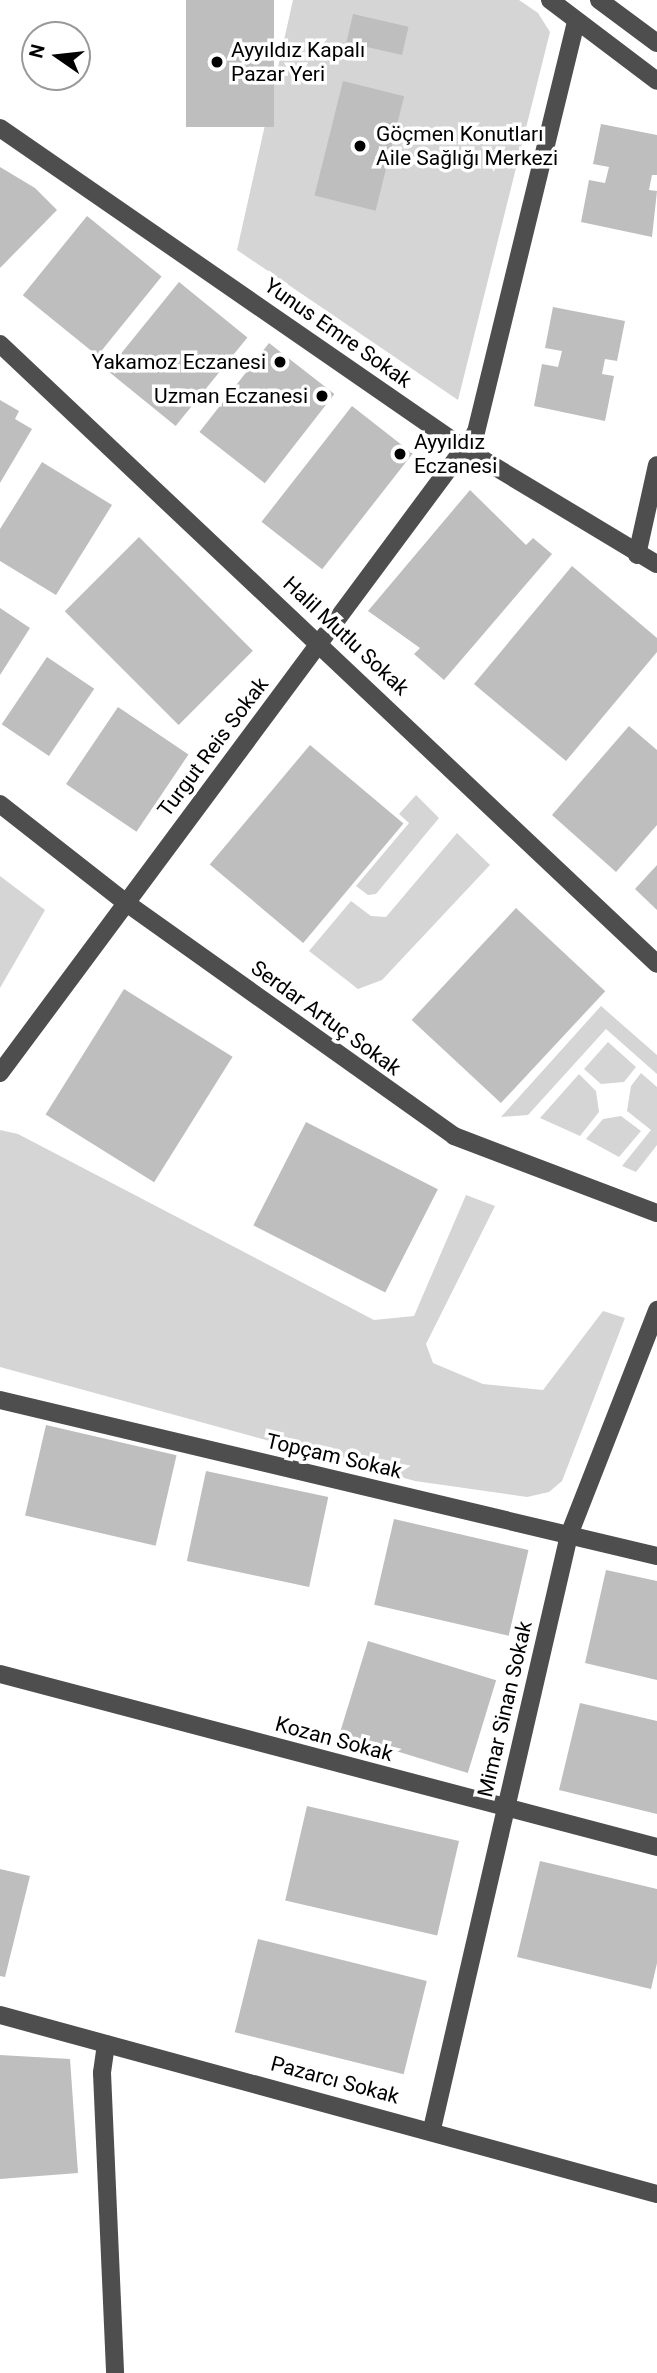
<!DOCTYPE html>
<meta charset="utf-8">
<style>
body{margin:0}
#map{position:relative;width:657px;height:2373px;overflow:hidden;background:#fff;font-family:Roboto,sans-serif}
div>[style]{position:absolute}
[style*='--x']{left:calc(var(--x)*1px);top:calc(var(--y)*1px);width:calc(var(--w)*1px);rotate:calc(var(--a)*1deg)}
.green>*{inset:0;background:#d5d5d5}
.building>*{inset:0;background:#bebebe;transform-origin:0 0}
.minor>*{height:18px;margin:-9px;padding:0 9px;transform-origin:9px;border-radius:9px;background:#4e4e4e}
.dots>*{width:19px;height:19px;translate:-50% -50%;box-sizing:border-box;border:4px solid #fff;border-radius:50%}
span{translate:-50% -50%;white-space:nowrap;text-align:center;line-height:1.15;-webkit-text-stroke:7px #fff;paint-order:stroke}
.poi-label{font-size:21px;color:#000}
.left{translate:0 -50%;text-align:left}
.right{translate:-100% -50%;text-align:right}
.street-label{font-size:21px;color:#000}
.north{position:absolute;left:21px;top:21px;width:70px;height:70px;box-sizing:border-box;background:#fff;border:2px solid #999;border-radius:50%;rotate:284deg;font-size:19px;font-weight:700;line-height:28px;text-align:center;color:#000}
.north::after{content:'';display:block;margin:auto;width:24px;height:32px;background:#000;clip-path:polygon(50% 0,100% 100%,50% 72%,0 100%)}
</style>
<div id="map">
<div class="green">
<div style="clip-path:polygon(293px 0,519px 0,538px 13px,550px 32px,458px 400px,237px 250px)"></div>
<div style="clip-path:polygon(416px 795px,439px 818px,376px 894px,368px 895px,356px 886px,409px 823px,399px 814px)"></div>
<div style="clip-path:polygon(457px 833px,490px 865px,382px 980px,358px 989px,309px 951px,351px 901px,371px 916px,386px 917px)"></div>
<div style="clip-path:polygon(0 876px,45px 910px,0 988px)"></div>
<div style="clip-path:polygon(601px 1006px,657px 1055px,657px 1074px,606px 1029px,528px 1115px,501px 1117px)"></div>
<div style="clip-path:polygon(608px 1042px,636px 1067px,624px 1082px,601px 1084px,584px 1069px)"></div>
<div style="clip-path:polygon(641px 1073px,657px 1087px,657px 1145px,636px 1172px,622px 1166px,651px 1130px,627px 1111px,631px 1086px)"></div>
<div style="clip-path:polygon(579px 1074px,596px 1091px,599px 1112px,580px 1136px,540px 1118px)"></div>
<div style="clip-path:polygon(621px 1116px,641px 1131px,619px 1157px,586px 1139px,603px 1119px)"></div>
<div style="clip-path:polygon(0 1130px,18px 1134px,374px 1320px,414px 1316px,466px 1195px,495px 1206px,426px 1344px,433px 1363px,483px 1384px,543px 1390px,603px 1311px,625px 1318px,562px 1481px,549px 1492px,527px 1497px,415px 1481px,0 1367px)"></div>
</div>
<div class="building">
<div style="left:186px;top:0;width:88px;height:127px"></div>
<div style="left:353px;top:14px;width:57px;height:29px;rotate:13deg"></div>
<div style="left:343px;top:81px;width:63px;height:118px;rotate:14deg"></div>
<div style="clip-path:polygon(601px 124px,657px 135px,657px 175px,652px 175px,649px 190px,657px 191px,652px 237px,581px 222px,589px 180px,605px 183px,609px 167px,593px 164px)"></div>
<div style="clip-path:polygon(0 167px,35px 188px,57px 210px,0 268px)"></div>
<div style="left:87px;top:216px;width:96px;height:102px;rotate:39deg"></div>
<div style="left:179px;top:282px;width:88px;height:114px;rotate:39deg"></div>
<div style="clip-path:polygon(553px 307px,625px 321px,617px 361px,605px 359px,602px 374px,614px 376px,605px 421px,534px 406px,542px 364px,558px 367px,562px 351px,545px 348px)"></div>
<div style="left:269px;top:343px;width:83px;height:113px;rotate:38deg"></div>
<div style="clip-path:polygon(0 400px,19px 411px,15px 419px,32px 429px,0 483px)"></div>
<div style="left:352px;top:406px;width:77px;height:147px;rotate:38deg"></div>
<div style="clip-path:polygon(42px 462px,112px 505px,56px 595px,0 561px,0 529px)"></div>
<div style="clip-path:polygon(470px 490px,526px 545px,533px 538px,552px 554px,444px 680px,414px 654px,420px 648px,368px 611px)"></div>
<div style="left:139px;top:537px;width:161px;height:105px;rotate:45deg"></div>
<div style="clip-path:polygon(572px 566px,657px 638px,657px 652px,566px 761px,474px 684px)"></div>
<div style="clip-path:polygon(0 608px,30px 628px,0 675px)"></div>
<div style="left:47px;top:657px;width:57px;height:81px;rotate:34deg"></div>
<div style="left:118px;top:707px;width:85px;height:93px;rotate:34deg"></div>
<div style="clip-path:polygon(629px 726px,657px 750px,657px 825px,616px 872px,552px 815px)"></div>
<div style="left:310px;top:745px;width:122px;height:156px;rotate:40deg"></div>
<div style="clip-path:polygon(657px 865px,657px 910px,635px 889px)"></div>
<div style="left:516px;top:908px;width:122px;height:153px;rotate:43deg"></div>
<div style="left:124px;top:989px;width:128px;height:148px;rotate:32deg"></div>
<div style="left:306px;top:1122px;width:148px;height:116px;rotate:27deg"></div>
<div style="left:46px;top:1425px;width:134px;height:93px;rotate:13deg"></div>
<div style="left:206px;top:1471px;width:125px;height:92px;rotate:12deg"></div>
<div style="left:394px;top:1519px;width:138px;height:88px;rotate:13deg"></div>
<div style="clip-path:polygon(606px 1570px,657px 1581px,657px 1680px,585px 1663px)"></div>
<div style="left:368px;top:1641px;width:134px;height:97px;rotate:17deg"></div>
<div style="clip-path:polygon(580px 1703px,657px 1721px,657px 1814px,559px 1790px)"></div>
<div style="left:307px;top:1806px;width:156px;height:97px;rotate:13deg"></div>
<div style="clip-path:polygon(540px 1861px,657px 1889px,657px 1963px,651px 1989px,517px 1957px)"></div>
<div style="clip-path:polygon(0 1869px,30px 1876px,5px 1977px,0 1976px)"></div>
<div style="left:258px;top:1939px;width:174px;height:96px;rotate:14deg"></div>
<div style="clip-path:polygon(0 2055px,70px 2059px,78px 2173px,0 2179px)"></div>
</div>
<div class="minor">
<div style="--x:550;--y:0;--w:134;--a:37.1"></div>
<div style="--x:599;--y:0;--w:72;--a:36.6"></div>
<div style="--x:0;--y:128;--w:561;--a:34.62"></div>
<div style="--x:462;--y:447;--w:227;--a:31"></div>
<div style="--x:0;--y:344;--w:903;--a:43.34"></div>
<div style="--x:637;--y:555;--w:92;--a:-77.5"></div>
<div style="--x:0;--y:804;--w:159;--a:38.1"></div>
<div style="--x:125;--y:902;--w:404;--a:35.4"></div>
<div style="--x:454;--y:1136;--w:217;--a:20.8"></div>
<div style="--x:0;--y:1073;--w:798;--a:-53.4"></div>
<div style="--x:476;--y:432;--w:423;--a:-76.3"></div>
<div style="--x:0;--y:1400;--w:675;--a:13.36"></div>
<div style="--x:0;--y:1674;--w:679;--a:14.75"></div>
<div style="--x:0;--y:2015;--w:681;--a:15.24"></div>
<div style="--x:106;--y:2044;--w:29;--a:98"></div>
<div style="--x:102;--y:2073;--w:300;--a:87.5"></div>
<div style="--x:432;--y:2129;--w:610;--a:-77.01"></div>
<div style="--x:569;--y:1535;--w:242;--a:-68.6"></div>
</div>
<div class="dots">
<div style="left:217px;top:62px;background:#000"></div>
<div style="left:360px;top:146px;background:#000"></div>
<div style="left:280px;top:362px;background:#000"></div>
<div style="left:322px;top:396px;background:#000"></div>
<div style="left:400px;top:454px;background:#000"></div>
</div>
<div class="poi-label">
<span class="left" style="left:231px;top:62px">Ayyıldız Kapalı<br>Pazar Yeri</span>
<span class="left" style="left:376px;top:146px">Göçmen Konutları<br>Aile Sağlığı Merkezi</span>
<span class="right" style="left:266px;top:362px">Yakamoz Eczanesi</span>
<span class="right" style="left:308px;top:396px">Uzman Eczanesi</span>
<span class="left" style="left:414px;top:454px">Ayyıldız<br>Eczanesi</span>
</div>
<div class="street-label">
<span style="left:338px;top:333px;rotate:35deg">Yunus Emre Sokak</span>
<span style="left:346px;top:636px;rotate:43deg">Halil Mutlu Sokak</span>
<span style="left:213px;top:747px;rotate:-53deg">Turgut Reis Sokak</span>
<span style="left:326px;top:1018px;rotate:36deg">Serdar Artuç Sokak</span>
<span style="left:334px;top:1456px;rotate:13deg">Topçam Sokak</span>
<span style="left:505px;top:1709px;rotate:-77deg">Mimar Sinan Sokak</span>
<span style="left:334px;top:1739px;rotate:15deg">Kozan Sokak</span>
<span style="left:335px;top:2080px;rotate:15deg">Pazarcı Sokak</span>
</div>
<div class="north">N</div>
</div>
